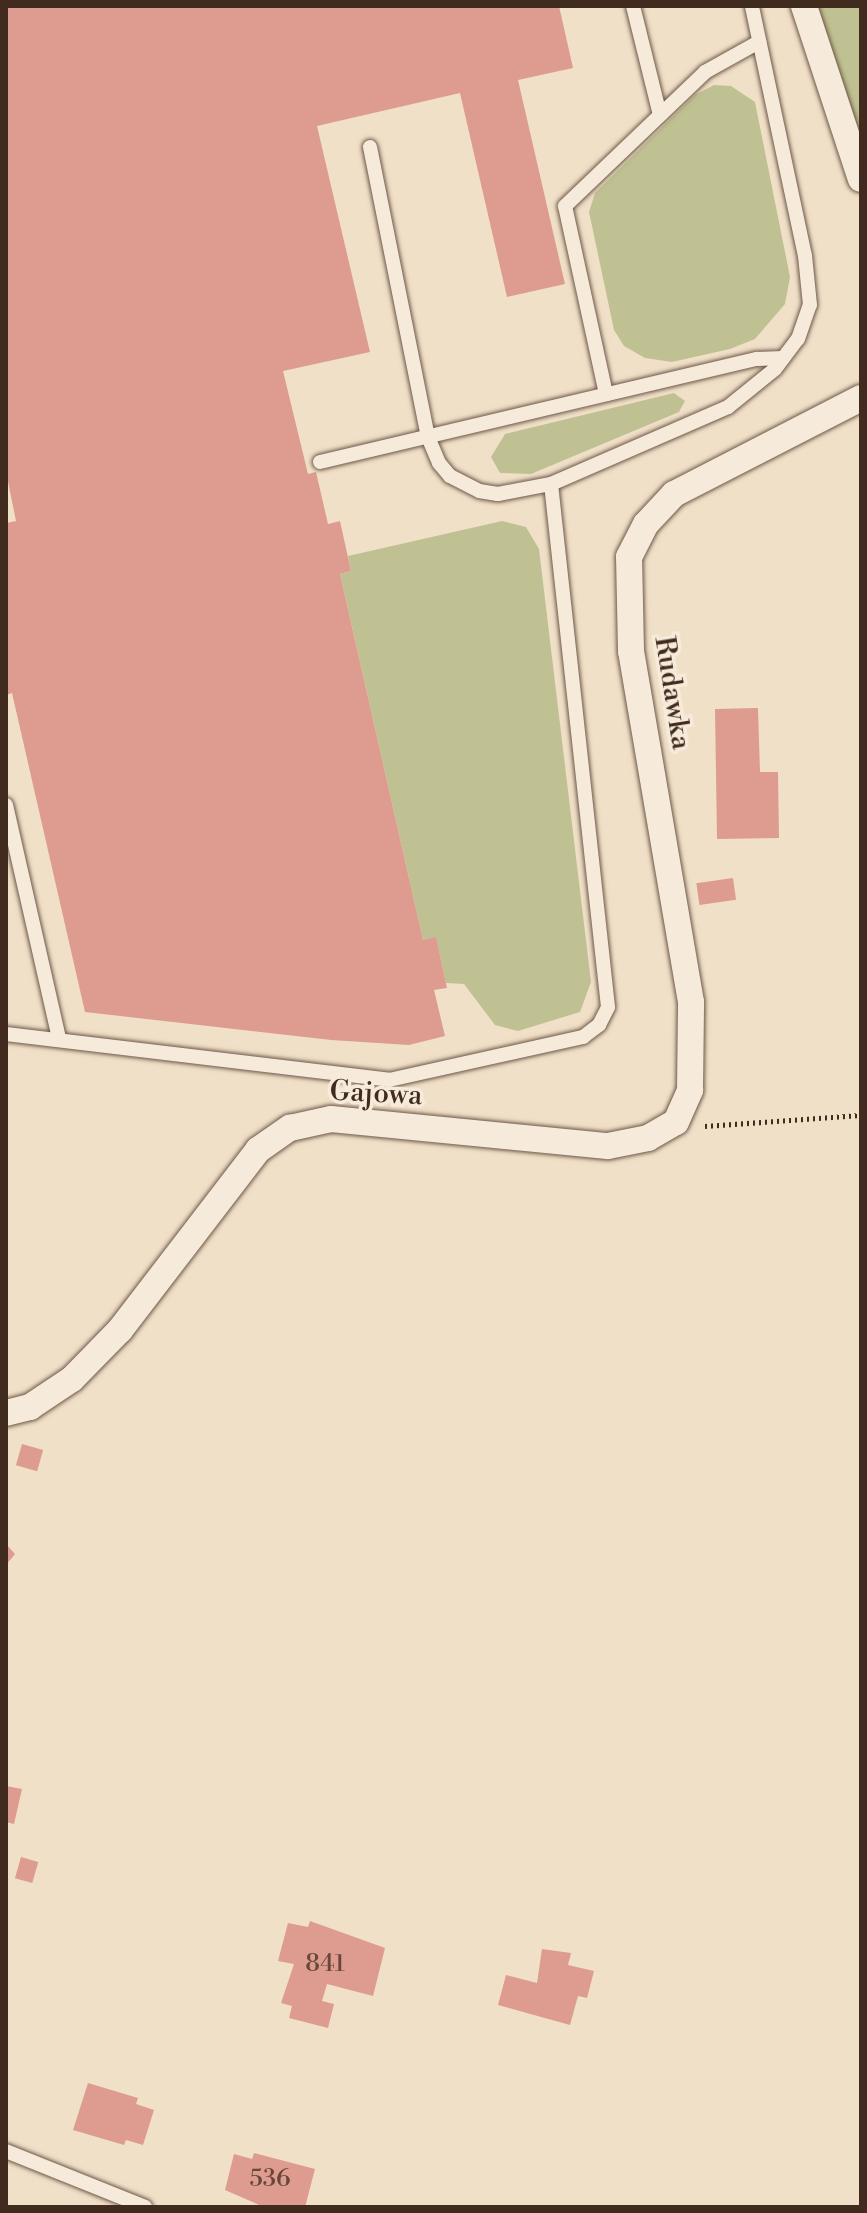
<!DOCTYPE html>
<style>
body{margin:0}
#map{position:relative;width:867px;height:2213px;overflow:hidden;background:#f1e0c8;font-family:"Libre Bodoni",serif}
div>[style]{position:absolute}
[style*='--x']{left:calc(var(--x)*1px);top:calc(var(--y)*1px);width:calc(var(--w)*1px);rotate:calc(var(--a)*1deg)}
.green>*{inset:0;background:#c0c192}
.building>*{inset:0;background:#dd9c8f;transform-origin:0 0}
.path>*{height:5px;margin-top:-2.5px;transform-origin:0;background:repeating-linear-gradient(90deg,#412a1e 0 2px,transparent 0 6px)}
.roads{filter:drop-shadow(0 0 2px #6d5848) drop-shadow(0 0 2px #6d5848)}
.lane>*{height:14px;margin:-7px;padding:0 7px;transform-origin:7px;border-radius:7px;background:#f6ebdb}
.street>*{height:26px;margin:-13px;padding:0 13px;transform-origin:13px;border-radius:13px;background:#f6ebdb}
span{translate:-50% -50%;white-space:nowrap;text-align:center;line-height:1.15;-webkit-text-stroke:7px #f6ebdb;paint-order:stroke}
.number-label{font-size:24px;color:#68463a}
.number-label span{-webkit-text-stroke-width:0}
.street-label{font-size:28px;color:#412a1e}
.frame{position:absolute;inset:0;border:8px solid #412a1e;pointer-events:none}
</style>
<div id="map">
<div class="green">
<div style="clip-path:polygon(817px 6px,861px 6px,861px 137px)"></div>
<div style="clip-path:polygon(714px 85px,731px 86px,755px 102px,790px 277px,785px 304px,755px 339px,730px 349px,672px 362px,645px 358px,624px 346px,614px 330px,589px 212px,595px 193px,695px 95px)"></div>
<div style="clip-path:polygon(674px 393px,685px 401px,679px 412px,531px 474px,500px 473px,491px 457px,505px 434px)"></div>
<div style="clip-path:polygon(502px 521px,526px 527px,539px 549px,591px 982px,580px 1012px,518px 1031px,495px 1025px,464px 984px,446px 983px,436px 938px,423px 940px,340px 574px,351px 571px,348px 556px)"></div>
</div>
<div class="building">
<div style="clip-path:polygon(6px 6px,559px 6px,573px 68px,518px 80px,565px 284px,507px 297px,460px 93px,317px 126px,370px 352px,283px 371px,308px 474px,316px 472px,328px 524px,340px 521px,351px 571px,340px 574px,423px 940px,436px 937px,446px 983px,447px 988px,434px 990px,445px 1036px,409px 1045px,331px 1040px,85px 1012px,12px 693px,6px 695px,6px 523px,16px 521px,6px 472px)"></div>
<div style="clip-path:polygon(758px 708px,760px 772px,778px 772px,779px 838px,717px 839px,715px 709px)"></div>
<div style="left:733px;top:878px;width:22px;height:37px;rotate:82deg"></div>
<div style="left:22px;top:1444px;width:22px;height:22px;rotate:16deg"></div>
<div style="clip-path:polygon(6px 1544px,15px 1554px,6px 1565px)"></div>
<div style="clip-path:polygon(6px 1786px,22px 1789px,14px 1824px,6px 1822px)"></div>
<div style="left:21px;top:1857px;width:18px;height:22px;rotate:16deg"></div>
<div style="clip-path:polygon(310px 1921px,385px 1948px,373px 1996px,327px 1984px,322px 2001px,334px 2004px,328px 2028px,289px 2018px,292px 2006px,281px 2003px,294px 1964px,278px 1961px,288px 1923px,308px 1927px)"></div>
<div style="clip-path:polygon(542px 1949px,571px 1953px,568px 1965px,594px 1971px,587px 1998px,578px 1996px,570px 2025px,498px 2005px,506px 1975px,537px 1983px)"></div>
<div style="clip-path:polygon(88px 2083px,138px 2098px,136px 2104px,154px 2110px,143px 2145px,126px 2140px,124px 2145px,73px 2130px)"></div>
<div style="clip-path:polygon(254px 2153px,315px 2169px,305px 2207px,264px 2207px,225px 2190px,234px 2154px,252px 2159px)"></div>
</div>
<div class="path">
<div style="--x:705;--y:1126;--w:156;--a:-4"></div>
</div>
<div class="roads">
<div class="lane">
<div style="--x:633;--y:6;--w:112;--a:76.1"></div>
<div style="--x:370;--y:147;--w:296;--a:78.7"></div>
<div style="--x:428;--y:437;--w:28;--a:67"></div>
<div style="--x:439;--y:463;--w:17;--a:50"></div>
<div style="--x:450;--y:476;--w:33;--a:27"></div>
<div style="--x:479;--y:491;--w:19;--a:9"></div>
<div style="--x:498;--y:494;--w:54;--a:-10.7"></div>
<div style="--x:551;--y:484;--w:193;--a:-23.5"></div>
<div style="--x:728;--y:407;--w:60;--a:-39"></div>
<div style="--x:775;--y:369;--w:38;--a:-53"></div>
<div style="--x:798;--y:339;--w:36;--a:-71"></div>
<div style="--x:810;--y:305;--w:49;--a:-95.8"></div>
<div style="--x:805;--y:256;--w:256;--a:-102"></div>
<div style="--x:606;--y:394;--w:192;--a:-102.3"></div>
<div style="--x:565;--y:206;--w:194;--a:-43.7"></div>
<div style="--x:705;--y:72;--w:62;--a:-29.1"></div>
<div style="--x:320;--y:462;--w:449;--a:-13.3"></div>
<div style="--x:757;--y:359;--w:26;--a:-2"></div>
<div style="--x:6;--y:805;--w:240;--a:77.2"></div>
<div style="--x:6;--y:1034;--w:386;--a:6.8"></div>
<div style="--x:389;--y:1080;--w:199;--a:-12.5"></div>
<div style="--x:583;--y:1037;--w:20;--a:-37"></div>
<div style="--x:599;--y:1025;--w:20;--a:-63"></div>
<div style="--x:608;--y:1007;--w:526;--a:-96.22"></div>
<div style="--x:6;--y:2151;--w:150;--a:21.9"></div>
</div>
<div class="street">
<div style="--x:804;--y:6;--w:182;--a:71.8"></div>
<div style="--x:6;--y:1413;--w:25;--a:-14"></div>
<div style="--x:30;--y:1407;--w:50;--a:-33.7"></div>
<div style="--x:72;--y:1379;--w:69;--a:-45.6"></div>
<div style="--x:120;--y:1330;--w:227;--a:-52.5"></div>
<div style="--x:258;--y:1150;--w:39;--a:-35"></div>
<div style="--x:290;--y:1128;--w:42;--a:-12.4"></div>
<div style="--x:331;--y:1119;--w:278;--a:5.6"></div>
<div style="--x:608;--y:1146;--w:41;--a:-11.3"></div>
<div style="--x:648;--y:1138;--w:32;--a:-30"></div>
<div style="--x:676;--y:1122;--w:35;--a:-66"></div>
<div style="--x:690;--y:1090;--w:88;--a:-89.3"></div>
<div style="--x:691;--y:1002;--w:356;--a:-99.7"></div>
<div style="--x:631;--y:651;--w:94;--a:-91.2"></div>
<div style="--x:629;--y:557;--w:37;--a:-63"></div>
<div style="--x:646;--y:524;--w:41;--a:-47"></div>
<div style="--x:674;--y:494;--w:210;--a:-27.2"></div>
</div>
</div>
<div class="number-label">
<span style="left:325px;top:1965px">841</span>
<span style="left:270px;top:2180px">536</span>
</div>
<div class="street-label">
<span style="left:672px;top:693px;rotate:81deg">Rudawka</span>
<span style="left:376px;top:1094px;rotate:3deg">Gajowa</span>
</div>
<div class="frame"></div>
</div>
